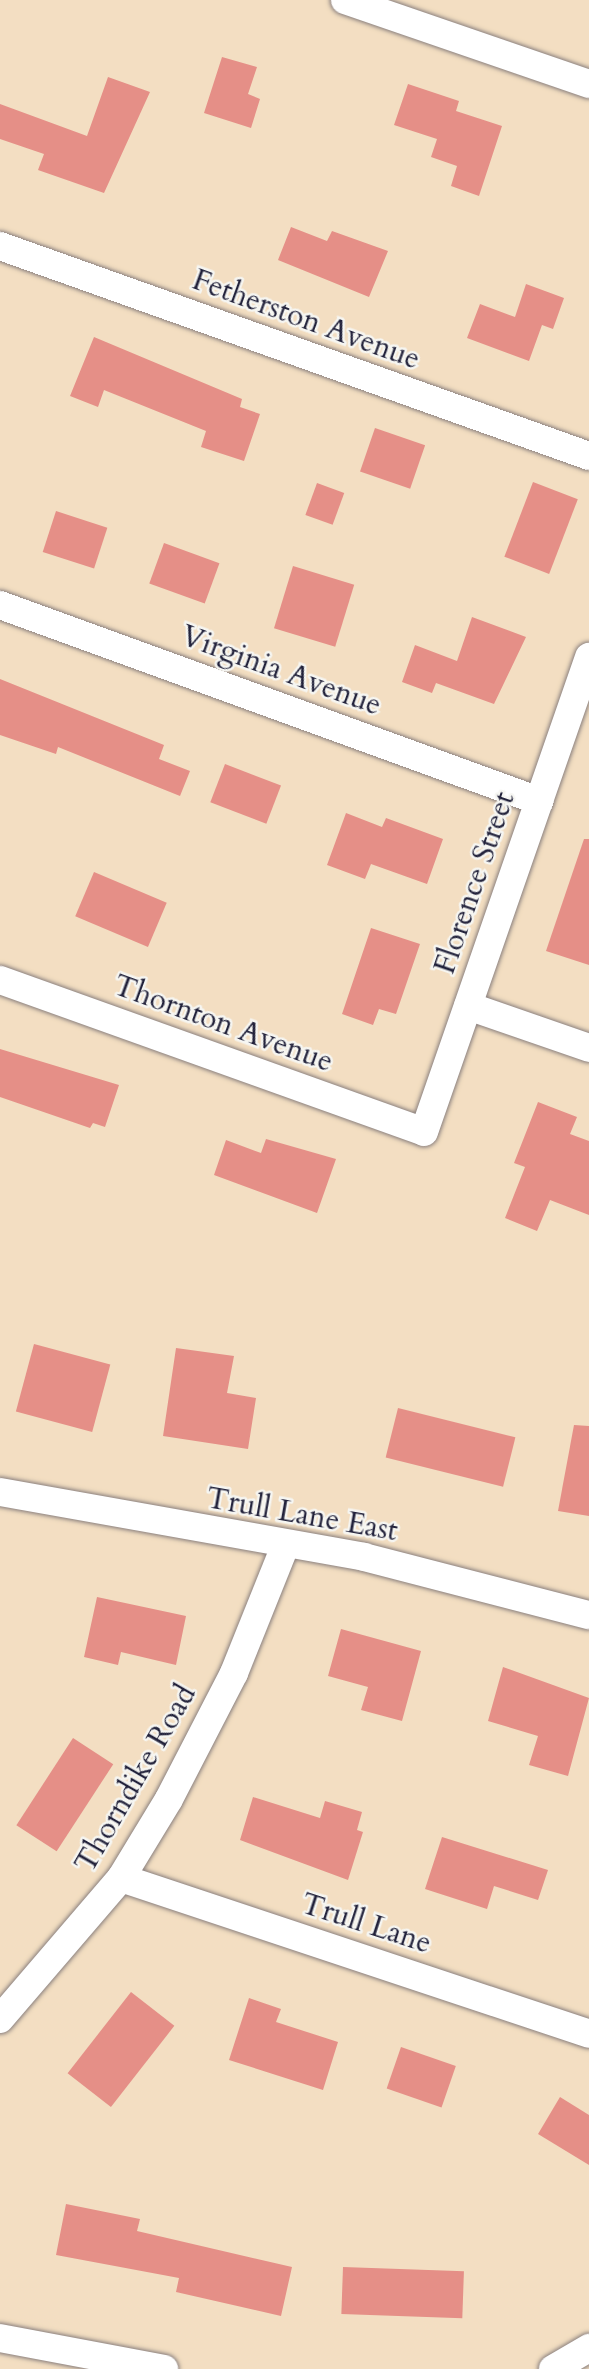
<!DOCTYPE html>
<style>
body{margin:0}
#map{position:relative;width:589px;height:2369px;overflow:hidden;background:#f3dec2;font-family:Cardo,serif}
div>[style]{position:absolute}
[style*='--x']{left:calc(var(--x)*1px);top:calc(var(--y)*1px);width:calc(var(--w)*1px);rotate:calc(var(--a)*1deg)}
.building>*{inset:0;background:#e58f87;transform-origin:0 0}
.roads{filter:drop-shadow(0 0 2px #8a807e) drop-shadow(0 0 2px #8a807e)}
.minor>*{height:28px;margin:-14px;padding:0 14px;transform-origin:14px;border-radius:14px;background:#fff}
span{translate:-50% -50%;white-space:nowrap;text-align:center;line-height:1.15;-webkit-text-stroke:5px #f6f6f2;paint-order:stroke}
.street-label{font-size:30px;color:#22223b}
</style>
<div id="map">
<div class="building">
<div style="clip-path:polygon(222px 57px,257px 67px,248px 94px,260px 99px,251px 128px,204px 113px)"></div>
<div style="clip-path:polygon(108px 77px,150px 92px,104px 193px,38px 170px,44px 154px,0 139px,0 104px,87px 136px)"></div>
<div style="clip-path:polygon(408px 84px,459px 101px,456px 111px,502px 126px,479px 196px,451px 186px,457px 166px,431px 157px,437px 139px,394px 125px)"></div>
<div style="clip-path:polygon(291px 227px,327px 241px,332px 231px,388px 251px,369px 297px,278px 260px)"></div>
<div style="clip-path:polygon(526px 284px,564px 298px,553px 329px,542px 325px,529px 361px,467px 338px,480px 304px,515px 317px)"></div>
<div style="clip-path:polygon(94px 337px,242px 399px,240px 407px,260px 414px,244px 461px,201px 447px,206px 431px,104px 390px,98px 407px,70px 396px)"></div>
<div style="left:375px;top:428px;width:53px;height:46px;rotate:19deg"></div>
<div style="left:533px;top:482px;width:48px;height:80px;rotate:21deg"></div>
<div style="left:317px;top:483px;width:29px;height:34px;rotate:20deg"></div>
<div style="left:56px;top:511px;width:54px;height:43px;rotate:18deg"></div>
<div style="left:164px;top:543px;width:59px;height:43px;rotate:20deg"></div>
<div style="left:293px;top:566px;width:64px;height:65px;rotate:17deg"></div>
<div style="clip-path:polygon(472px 617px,526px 637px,494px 704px,436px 683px,432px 693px,402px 682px,415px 645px,457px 661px)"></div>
<div style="clip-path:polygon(0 679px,164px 745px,159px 759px,190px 771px,180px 796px,58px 747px,56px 754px,0 735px)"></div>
<div style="left:225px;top:764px;width:60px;height:41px;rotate:21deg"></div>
<div style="clip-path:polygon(346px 813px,382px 827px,386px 818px,443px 839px,427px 884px,371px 864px,365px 879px,327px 865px)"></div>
<div style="clip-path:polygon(584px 839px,589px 839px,589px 965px,546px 951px)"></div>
<div style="left:94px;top:872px;width:79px;height:48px;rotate:23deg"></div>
<div style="clip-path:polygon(371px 928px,420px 944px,396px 1014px,379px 1009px,373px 1025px,342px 1014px)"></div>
<div style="clip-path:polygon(0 1049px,119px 1085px,105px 1127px,93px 1123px,90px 1128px,0 1097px)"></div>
<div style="clip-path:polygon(538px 1102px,577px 1117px,570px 1134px,589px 1141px,589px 1215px,550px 1200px,537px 1231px,505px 1218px,525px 1167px,514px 1163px)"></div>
<div style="clip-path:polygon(266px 1139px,336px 1159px,317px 1213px,214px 1175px,226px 1140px,261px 1153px)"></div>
<div style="left:34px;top:1344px;width:79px;height:70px;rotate:15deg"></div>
<div style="clip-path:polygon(176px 1348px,234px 1356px,227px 1393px,256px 1398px,248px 1449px,163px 1436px)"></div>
<div style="left:398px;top:1408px;width:121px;height:51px;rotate:14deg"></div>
<div style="clip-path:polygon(574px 1425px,589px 1426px,589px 1516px,558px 1511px)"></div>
<div style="clip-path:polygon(97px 1597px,186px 1616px,176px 1665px,121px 1652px,118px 1665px,84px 1657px)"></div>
<div style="clip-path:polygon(341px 1629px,421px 1651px,402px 1721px,361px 1710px,368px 1687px,328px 1676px)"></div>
<div style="clip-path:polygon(503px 1667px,589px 1698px,568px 1776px,529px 1765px,538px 1736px,488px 1721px)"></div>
<div style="left:73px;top:1738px;width:48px;height:104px;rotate:33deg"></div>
<div style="clip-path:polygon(253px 1797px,320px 1818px,325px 1801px,362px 1812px,357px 1830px,363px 1832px,348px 1880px,240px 1840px)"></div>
<div style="clip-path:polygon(442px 1837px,548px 1870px,538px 1900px,494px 1886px,487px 1909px,425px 1889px)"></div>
<div style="left:131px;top:1992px;width:55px;height:103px;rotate:38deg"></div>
<div style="clip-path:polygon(249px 1998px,281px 2009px,276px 2022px,338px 2042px,323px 2090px,229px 2060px)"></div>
<div style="left:401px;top:2047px;width:58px;height:44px;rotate:19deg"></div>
<div style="clip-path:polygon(560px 2097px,589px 2115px,589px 2165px,538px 2134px)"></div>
<div style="clip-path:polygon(66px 2204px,140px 2219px,137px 2231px,292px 2267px,281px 2316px,176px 2292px,179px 2278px,56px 2255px)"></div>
<div style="left:343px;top:2267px;width:121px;height:47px;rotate:2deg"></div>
</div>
<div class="roads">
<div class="minor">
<div style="--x:345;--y:0;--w:258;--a:19"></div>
<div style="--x:0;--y:246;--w:625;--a:19.62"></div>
<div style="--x:0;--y:605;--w:574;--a:19.98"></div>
<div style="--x:0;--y:980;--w:450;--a:19.7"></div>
<div style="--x:424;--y:1132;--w:503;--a:-70.84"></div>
<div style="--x:468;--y:1006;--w:128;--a:19.1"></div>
<div style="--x:0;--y:1492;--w:370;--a:10.1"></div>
<div style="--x:364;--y:1557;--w:232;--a:14.5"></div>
<div style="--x:121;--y:1878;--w:493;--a:18.4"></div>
<div style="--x:0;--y:2019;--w:186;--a:-49.4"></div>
<div style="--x:121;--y:1878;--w:92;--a:-58.7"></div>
<div style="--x:169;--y:1799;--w:142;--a:-62.7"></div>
<div style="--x:234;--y:1673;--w:137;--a:-68.1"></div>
<div style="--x:0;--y:2338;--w:167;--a:10.7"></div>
<div style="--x:553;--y:2369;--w:42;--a:-30.3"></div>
</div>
</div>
<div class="street-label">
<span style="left:306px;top:320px;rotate:20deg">Fetherston Avenue</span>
<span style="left:281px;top:671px;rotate:20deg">Virginia Avenue</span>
<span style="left:475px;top:883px;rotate:-71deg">Florence Street</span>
<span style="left:223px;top:1024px;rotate:20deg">Thornton Avenue</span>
<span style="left:302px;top:1515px;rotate:10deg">Trull Lane East</span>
<span style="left:136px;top:1779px;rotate:-60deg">Thorndike Road</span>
<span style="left:366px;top:1924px;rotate:18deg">Trull Lane</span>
</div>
</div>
